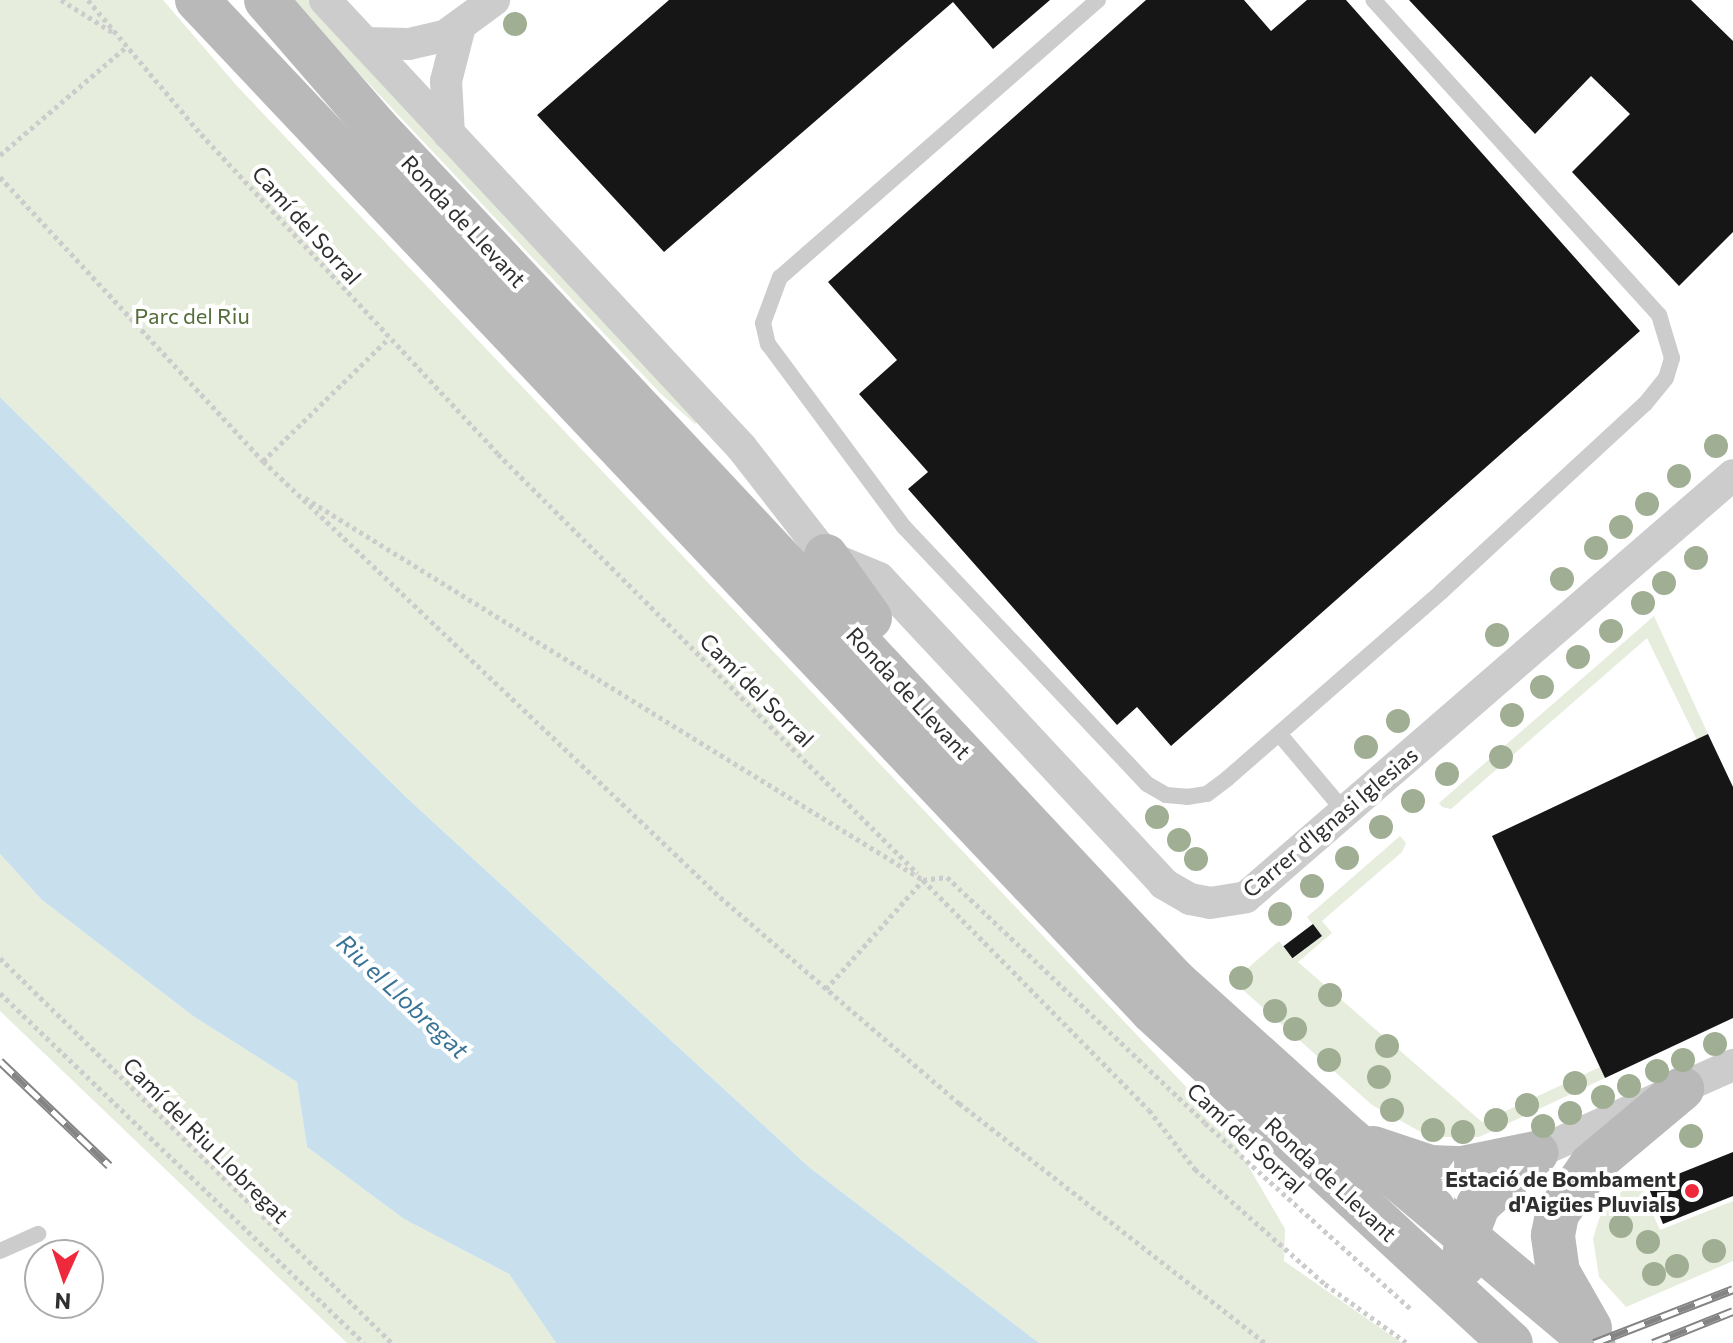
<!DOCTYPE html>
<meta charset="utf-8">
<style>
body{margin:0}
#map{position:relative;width:1733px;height:1343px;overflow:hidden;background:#fff;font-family:Commissioner,sans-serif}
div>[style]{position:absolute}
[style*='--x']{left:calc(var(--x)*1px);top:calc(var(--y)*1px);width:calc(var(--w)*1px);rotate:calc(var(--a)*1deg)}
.green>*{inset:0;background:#e6eddc}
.water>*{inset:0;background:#c8e0ee}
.building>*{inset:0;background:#161616;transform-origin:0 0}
.path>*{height:5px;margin-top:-2.5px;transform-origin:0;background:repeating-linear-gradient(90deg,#ccc 0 4px,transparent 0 8px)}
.service>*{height:16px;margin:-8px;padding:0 8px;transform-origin:8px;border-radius:8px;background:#ccc}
.minor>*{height:32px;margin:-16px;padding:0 16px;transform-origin:16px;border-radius:16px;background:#ccc}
.secondary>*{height:44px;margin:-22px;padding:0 22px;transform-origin:22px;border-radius:22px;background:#b9b9b9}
.rail>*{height:9px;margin-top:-4.5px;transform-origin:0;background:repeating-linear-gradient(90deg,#fff 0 18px,#848484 0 36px);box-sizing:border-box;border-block:2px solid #848484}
.trees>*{width:24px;height:24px;margin:-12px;border-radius:50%;background:#a0af93}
.dots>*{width:22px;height:22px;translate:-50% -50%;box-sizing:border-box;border:4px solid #fff;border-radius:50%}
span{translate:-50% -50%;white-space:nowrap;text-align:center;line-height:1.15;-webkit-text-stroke:8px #fff;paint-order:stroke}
.street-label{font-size:22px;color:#2f2f2f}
.park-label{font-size:22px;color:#536e3a}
.poi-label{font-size:22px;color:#2f2f2f;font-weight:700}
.right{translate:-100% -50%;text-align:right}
.water-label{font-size:24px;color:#397396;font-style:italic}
.north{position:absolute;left:24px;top:1239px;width:80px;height:80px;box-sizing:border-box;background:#fff;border:2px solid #acacac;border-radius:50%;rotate:183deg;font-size:22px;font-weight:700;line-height:32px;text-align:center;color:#2f2f2f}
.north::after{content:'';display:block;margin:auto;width:28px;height:36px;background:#ee293b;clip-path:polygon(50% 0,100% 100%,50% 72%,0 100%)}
</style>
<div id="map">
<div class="green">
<div style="clip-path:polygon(0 0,163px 0,237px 86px,1228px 1131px,1285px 1229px,1284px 1261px,1402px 1343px,1039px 1343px,809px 1167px,408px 799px,0 397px)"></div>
<div style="clip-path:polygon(290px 0,317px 0,706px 416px,695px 424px,660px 393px)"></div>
<div style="clip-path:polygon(1654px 616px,1708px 734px,1697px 740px,1647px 638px,1451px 809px,1442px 807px,1439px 803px)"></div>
<div style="clip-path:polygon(1400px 836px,1406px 843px,1402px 852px,1322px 921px,1332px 933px,1298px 962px,1482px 1122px,1600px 1067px,1605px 1078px,1479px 1137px,1430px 1137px,1372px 1105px,1233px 981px,1279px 941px,1293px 959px,1322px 936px,1307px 917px)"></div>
<div style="clip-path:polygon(0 854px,42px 900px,193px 1016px,297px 1082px,307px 1147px,404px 1219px,509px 1274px,556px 1343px,347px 1343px,0 1011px)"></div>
<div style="clip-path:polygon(1638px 1180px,1660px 1230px,1733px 1201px,1733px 1261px,1626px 1307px,1599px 1277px,1593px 1238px,1604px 1204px)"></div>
</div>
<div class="water">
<div style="clip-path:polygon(0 397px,408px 799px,809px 1167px,1039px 1343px,556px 1343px,509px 1274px,404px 1219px,307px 1147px,297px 1082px,193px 1016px,42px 900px,0 854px)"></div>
</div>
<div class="building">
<div style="clip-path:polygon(669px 0,1050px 0,993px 49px,953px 2px,664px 252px,537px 115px)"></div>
<div style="clip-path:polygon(1146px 0,1244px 0,1271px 31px,1307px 0,1346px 0,1640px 331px,1171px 746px,1137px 707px,1117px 725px,908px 489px,928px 472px,859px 394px,897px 360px,828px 282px)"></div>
<div style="clip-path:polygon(1409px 0,1691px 0,1733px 41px,1733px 232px,1679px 286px,1572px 172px,1630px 114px,1591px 76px,1535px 134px)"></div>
<div style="clip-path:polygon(1708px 734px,1733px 787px,1733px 1018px,1605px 1078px,1492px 836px)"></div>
<div style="left:1313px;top:924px;width:15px;height:37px;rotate:53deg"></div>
<div style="clip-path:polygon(1733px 1152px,1733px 1196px,1663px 1224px,1648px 1186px)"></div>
</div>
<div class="path">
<div style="--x:61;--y:0;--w:62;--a:31.9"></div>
<div style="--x:88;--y:0;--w:175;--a:49.9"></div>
<div style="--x:201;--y:134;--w:437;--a:47.1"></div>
<div style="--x:498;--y:454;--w:593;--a:45"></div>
<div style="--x:0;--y:155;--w:167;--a:-40.6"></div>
<div style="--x:0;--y:177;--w:387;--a:47.2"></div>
<div style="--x:263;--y:461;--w:632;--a:43.65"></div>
<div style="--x:720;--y:897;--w:316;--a:40.8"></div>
<div style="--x:959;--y:1103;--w:389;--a:38.1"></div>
<div style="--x:263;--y:461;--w:176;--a:-44.3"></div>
<div style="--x:305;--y:498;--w:727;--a:31.72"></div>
<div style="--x:923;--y:880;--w:322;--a:45.5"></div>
<div style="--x:1149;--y:1110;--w:75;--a:52.1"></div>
<div style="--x:1195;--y:1169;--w:174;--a:41.5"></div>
<div style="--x:1325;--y:1284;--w:101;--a:35.7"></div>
<div style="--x:923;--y:880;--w:24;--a:-7"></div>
<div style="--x:947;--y:877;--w:356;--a:43.6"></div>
<div style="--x:1205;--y:1123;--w:278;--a:42.1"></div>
<div style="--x:0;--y:958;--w:549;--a:44.48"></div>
<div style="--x:826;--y:989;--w:146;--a:-48.3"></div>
<div style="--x:0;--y:993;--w:505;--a:43.88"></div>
</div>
<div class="service">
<div style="--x:1098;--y:0;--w:422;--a:138.9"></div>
<div style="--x:780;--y:277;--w:49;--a:110.3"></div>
<div style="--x:763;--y:323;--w:22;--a:77"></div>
<div style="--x:768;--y:344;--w:228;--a:53.4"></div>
<div style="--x:904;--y:527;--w:354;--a:46.6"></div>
<div style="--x:1147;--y:784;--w:22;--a:30"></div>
<div style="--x:1166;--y:795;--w:21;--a:5"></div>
<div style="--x:1187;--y:797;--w:20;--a:-9"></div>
<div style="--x:1207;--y:794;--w:26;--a:-37"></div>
<div style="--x:1228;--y:778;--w:284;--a:-41.1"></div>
<div style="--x:1442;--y:591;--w:276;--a:-42.7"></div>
<div style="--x:1645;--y:404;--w:33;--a:-51"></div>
<div style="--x:1666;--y:378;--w:21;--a:-73"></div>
<div style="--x:1672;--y:358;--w:45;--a:-106.8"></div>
<div style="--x:1659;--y:315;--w:425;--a:-132.2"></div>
<div style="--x:1281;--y:736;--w:99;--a:49.9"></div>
<div style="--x:0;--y:1251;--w:42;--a:-24.1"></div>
</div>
<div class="minor">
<div style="--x:325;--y:0;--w:612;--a:47.05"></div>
<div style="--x:742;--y:448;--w:137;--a:52.1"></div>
<div style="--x:826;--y:556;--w:57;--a:22.5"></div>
<div style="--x:879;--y:578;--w:418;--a:47"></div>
<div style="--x:1164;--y:884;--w:30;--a:30"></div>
<div style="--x:1190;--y:899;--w:20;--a:11"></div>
<div style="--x:1210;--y:903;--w:36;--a:-9"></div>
<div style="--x:1246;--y:897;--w:644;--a:-40.91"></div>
<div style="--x:365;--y:43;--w:44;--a:1.3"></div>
<div style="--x:409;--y:44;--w:37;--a:-13"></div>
<div style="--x:445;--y:36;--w:61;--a:-36.3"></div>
<div style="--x:449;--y:134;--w:53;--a:-93.2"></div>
<div style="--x:446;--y:81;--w:53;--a:-75.7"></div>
<div style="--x:1536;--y:1153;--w:216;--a:-24.1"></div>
</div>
<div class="secondary">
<div style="--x:197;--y:0;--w:1391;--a:46.63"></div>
<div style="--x:1152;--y:1011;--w:489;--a:42.8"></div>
<div style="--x:266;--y:0;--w:169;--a:49.1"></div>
<div style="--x:377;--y:128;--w:1167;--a:46.91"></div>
<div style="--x:1174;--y:980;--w:236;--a:42.1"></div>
<div style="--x:1349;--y:1138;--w:319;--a:40"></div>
<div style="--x:826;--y:556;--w:76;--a:54.6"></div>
<div style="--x:1373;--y:1148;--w:60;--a:18.4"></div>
<div style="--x:1430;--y:1167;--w:32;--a:2"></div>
<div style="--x:1462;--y:1168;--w:76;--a:-11.5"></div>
<div style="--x:1464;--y:1264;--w:27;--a:-86"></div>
<div style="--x:1466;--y:1237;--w:34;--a:-69"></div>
<div style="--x:1478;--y:1205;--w:73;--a:-42.2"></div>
<div style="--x:1590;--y:1328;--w:64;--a:-119.7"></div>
<div style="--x:1558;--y:1272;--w:37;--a:-98"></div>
<div style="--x:1553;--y:1235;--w:21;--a:-79"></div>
<div style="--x:1557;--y:1214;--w:60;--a:-55.2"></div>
<div style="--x:1591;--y:1165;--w:119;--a:-39.9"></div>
</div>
<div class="rail">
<div style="--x:0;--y:1061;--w:151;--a:43.7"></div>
<div style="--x:1594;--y:1343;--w:149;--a:-21.2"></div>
<div style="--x:1653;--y:1343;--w:86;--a:-21.8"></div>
</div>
<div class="trees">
<div style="left:515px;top:24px"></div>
<div style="left:1716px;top:446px"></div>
<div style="left:1679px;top:476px"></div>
<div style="left:1647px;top:504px"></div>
<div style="left:1621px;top:527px"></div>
<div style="left:1596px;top:548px"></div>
<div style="left:1696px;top:558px"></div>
<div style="left:1562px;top:579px"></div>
<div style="left:1664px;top:583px"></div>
<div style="left:1643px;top:603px"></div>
<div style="left:1611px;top:631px"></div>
<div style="left:1497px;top:635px"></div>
<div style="left:1578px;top:657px"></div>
<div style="left:1542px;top:687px"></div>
<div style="left:1512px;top:715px"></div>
<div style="left:1398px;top:721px"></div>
<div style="left:1366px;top:747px"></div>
<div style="left:1501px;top:757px"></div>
<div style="left:1447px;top:774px"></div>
<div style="left:1413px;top:801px"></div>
<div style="left:1157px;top:817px"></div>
<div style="left:1381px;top:827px"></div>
<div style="left:1179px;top:840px"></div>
<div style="left:1347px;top:858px"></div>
<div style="left:1196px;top:859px"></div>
<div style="left:1312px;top:886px"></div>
<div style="left:1280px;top:914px"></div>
<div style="left:1241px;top:978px"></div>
<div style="left:1330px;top:995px"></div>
<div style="left:1275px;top:1011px"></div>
<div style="left:1295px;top:1029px"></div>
<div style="left:1715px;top:1044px"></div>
<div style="left:1387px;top:1046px"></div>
<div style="left:1329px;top:1060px"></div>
<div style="left:1683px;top:1060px"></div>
<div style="left:1657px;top:1071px"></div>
<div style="left:1379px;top:1077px"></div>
<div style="left:1575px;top:1083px"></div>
<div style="left:1629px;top:1086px"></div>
<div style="left:1603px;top:1097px"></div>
<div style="left:1527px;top:1105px"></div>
<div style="left:1392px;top:1110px"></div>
<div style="left:1570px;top:1113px"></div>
<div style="left:1496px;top:1120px"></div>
<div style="left:1543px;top:1126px"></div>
<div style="left:1433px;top:1130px"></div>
<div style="left:1463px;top:1132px"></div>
<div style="left:1691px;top:1136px"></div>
<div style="left:1621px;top:1226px"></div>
<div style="left:1648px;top:1242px"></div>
<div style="left:1714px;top:1251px"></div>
<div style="left:1677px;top:1266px"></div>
<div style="left:1654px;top:1274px"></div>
</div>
<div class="dots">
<div style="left:1692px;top:1191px;background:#ee293b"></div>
</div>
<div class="street-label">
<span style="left:464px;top:221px;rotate:47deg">Ronda de Llevant</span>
<span style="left:307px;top:225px;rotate:48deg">Camí del Sorral</span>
<span style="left:757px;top:690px;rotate:45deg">Camí del Sorral</span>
<span style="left:909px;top:693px;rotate:47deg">Ronda de Llevant</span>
<span style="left:1330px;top:822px;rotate:-40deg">Carrer d'Ignasi Iglesias</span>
<span style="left:1246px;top:1138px;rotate:43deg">Camí del Sorral</span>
<span style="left:206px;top:1140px;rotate:45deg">Camí del Riu Llobregat</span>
<span style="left:1331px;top:1179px;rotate:43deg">Ronda de Llevant</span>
</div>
<div class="park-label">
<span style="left:192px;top:316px">Parc del Riu</span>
</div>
<div class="poi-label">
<span class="right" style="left:1676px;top:1191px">Estació de Bombament<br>d'Aigües Pluvials</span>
</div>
<div class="water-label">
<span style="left:403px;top:996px;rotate:43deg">Riu el Llobregat</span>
</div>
<div class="north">N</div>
</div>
